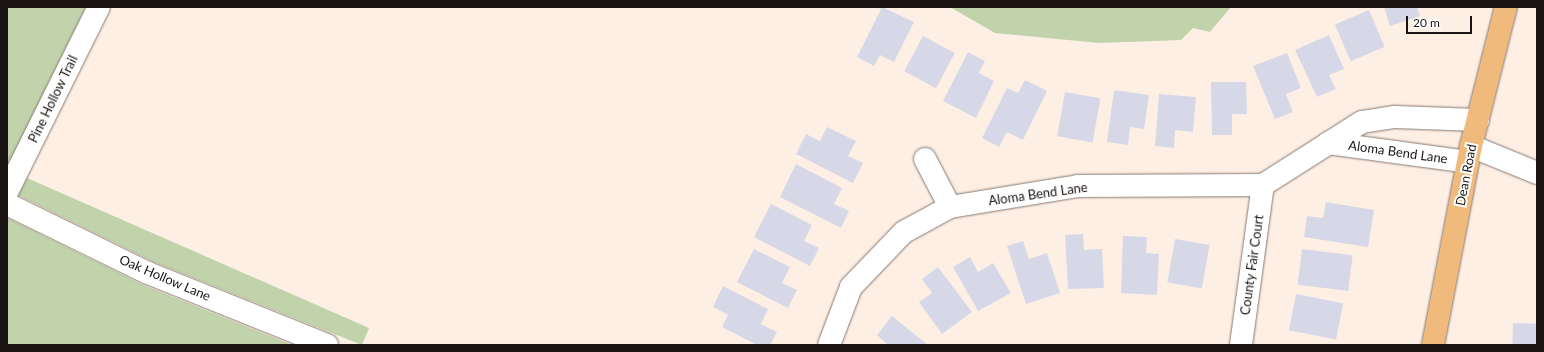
<!DOCTYPE html>
<style>
body{margin:0}
#map{position:relative;width:1544px;height:352px;overflow:hidden;background:#feefe5;font-family:Lato,sans-serif}
div>[style]{position:absolute}
[style*='--x']{left:calc(var(--x)*1px);top:calc(var(--y)*1px);width:calc(var(--w)*1px);rotate:calc(var(--a)*1deg)}
.green>*{inset:0;background:#c0d3ab}
.building>*{inset:0;background:#d7d8e7;transform-origin:0 0}
.roads{filter:drop-shadow(0 0 1px #867a71) drop-shadow(0 0 1px #867a71)}
.minor>*{height:22px;margin:-11px;padding:0 11px;transform-origin:11px;border-radius:11px;background:#fff}
.major>*{height:22px;margin:-11px;padding:0 11px;transform-origin:11px;border-radius:11px;background:#efba7b}
span{translate:-50% -50%;white-space:nowrap;text-align:center;line-height:1.15;-webkit-text-stroke:4px #fff;paint-order:stroke}
.street-label{font-size:13px;color:#1a1512}
.frame{position:absolute;inset:0;border:8px solid #1a1512;pointer-events:none}
.scale{position:absolute;left:1406px;top:16px;width:66px;height:18px;box-sizing:border-box;border:2px solid #1a1512;border-top:0;padding-left:5px;font-size:12px;line-height:14px;white-space:nowrap;color:#1a1512;-webkit-text-stroke:3px #fff;paint-order:stroke}
</style>
<div id="map">
<div class="green">
<div style="clip-path:polygon(7px 7px,86px 7px,7px 167px)"></div>
<div style="clip-path:polygon(950px 7px,1231px 7px,1210px 32px,1193px 28px,1181px 40px,1099px 43px,995px 33px)"></div>
<div style="clip-path:polygon(27px 178px,369px 328px,362px 345px,154px 262px,18px 195px)"></div>
<div style="clip-path:polygon(7px 218px,143px 285px,292px 345px,7px 345px)"></div>
</div>
<div class="building">
<div style="clip-path:polygon(882px 7px,914px 22px,894px 62px,880px 55px,874px 66px,857px 57px)"></div>
<div style="clip-path:polygon(1384px 7px,1417px 7px,1420px 16px,1390px 26px)"></div>
<div style="left:1369px;top:10px;width:40px;height:37px;rotate:67deg"></div>
<div style="clip-path:polygon(1329px 35px,1344px 69px,1329px 75px,1336px 89px,1317px 97px,1295px 50px)"></div>
<div style="left:923px;top:36px;width:36px;height:40px;rotate:28deg"></div>
<div style="clip-path:polygon(968px 52px,985px 61px,979px 73px,994px 81px,976px 118px,943px 101px)"></div>
<div style="clip-path:polygon(1287px 53px,1301px 88px,1286px 94px,1293px 112px,1275px 119px,1253px 66px)"></div>
<div style="clip-path:polygon(1025px 80px,1047px 91px,1023px 140px,1007px 132px,999px 147px,982px 138px,1007px 88px,1018px 93px)"></div>
<div style="clip-path:polygon(1211px 82px,1246px 82px,1247px 114px,1232px 114px,1232px 135px,1212px 135px)"></div>
<div style="clip-path:polygon(1114px 90px,1149px 95px,1144px 129px,1130px 127px,1128px 145px,1107px 142px)"></div>
<div style="left:1065px;top:92px;width:36px;height:45px;rotate:10deg"></div>
<div style="clip-path:polygon(1159px 94px,1196px 97px,1193px 132px,1175px 130px,1174px 148px,1155px 146px)"></div>
<div style="clip-path:polygon(827px 127px,856px 141px,848px 156px,863px 163px,853px 183px,796px 154px,806px 134px,820px 141px)"></div>
<div style="clip-path:polygon(796px 164px,842px 188px,834px 204px,849px 211px,841px 228px,780px 197px)"></div>
<div style="clip-path:polygon(1326px 202px,1374px 210px,1368px 247px,1304px 237px,1307px 216px,1323px 218px)"></div>
<div style="clip-path:polygon(771px 204px,812px 225px,804px 241px,819px 248px,810px 266px,754px 237px)"></div>
<div style="clip-path:polygon(1083px 234px,1084px 250px,1102px 249px,1104px 288px,1068px 289px,1065px 235px)"></div>
<div style="clip-path:polygon(1123px 236px,1147px 237px,1146px 253px,1159px 254px,1157px 295px,1121px 293px)"></div>
<div style="left:1175px;top:239px;width:35px;height:44px;rotate:10deg"></div>
<div style="clip-path:polygon(1023px 241px,1029px 259px,1047px 253px,1060px 293px,1026px 304px,1007px 246px)"></div>
<div style="clip-path:polygon(754px 249px,790px 267px,782px 283px,797px 290px,788px 308px,737px 282px)"></div>
<div style="left:1302px;top:249px;width:51px;height:36px;rotate:7deg"></div>
<div style="clip-path:polygon(970px 257px,978px 272px,993px 263px,1011px 293px,978px 311px,953px 267px)"></div>
<div style="clip-path:polygon(938px 267px,972px 312px,942px 334px,919px 302px,932px 293px,922px 279px)"></div>
<div style="clip-path:polygon(723px 286px,768px 309px,761px 324px,777px 332px,770px 345px,757px 345px,722px 327px,728px 315px,713px 307px)"></div>
<div style="left:1296px;top:294px;width:48px;height:37px;rotate:11deg"></div>
<div style="clip-path:polygon(892px 316px,928px 345px,888px 345px,877px 335px)"></div>
<div style="left:1513px;top:323px;width:24px;height:22px;rotate:2deg"></div>
</div>
<div class="roads">
<div class="minor">
<div style="--x:1328;--y:143;--w:141;--a:7.7"></div>
<div style="--x:1471;--y:146;--w:71;--a:22.2"></div>
<div style="--x:925;--y:159;--w:54;--a:62.5"></div>
<div style="--x:7;--y:192;--w:207;--a:-63.6"></div>
<div style="--x:7;--y:204;--w:157;--a:26.1"></div>
<div style="--x:148;--y:273;--w:193;--a:21.9"></div>
<div style="--x:829;--y:345;--w:62;--a:-69.2"></div>
<div style="--x:851;--y:287;--w:76;--a:-46.1"></div>
<div style="--x:904;--y:232;--w:52;--a:-28.5"></div>
<div style="--x:950;--y:207;--w:130;--a:-9.3"></div>
<div style="--x:1078;--y:186;--w:185;--a:-0.3"></div>
<div style="--x:1263;--y:185;--w:117;--a:-32.5"></div>
<div style="--x:1362;--y:122;--w:33;--a:-9"></div>
<div style="--x:1395;--y:117;--w:83;--a:2.1"></div>
<div style="--x:1241;--y:345;--w:162;--a:-82.2"></div>
</div>
<div class="major">
<div style="--x:1433;--y:345;--w:203;--a:-79.2"></div>
<div style="--x:1471;--y:146;--w:143;--a:-75.9"></div>
</div>
</div>
<div class="street-label">
<span style="left:53px;top:99px;rotate:-64deg">Pine Hollow Trail</span>
<span style="left:1398px;top:152px;rotate:8deg">Aloma Bend Lane</span>
<span style="left:1466px;top:175px;rotate:-79deg">Dean Road</span>
<span style="left:1038px;top:194px;rotate:-8deg">Aloma Bend Lane</span>
<span style="left:1252px;top:265px;rotate:-82deg">County Fair Court</span>
<span style="left:165px;top:278px;rotate:23deg">Oak Hollow Lane</span>
</div>
<div class="frame"></div>
<div class="scale">20 m</div>
</div>
